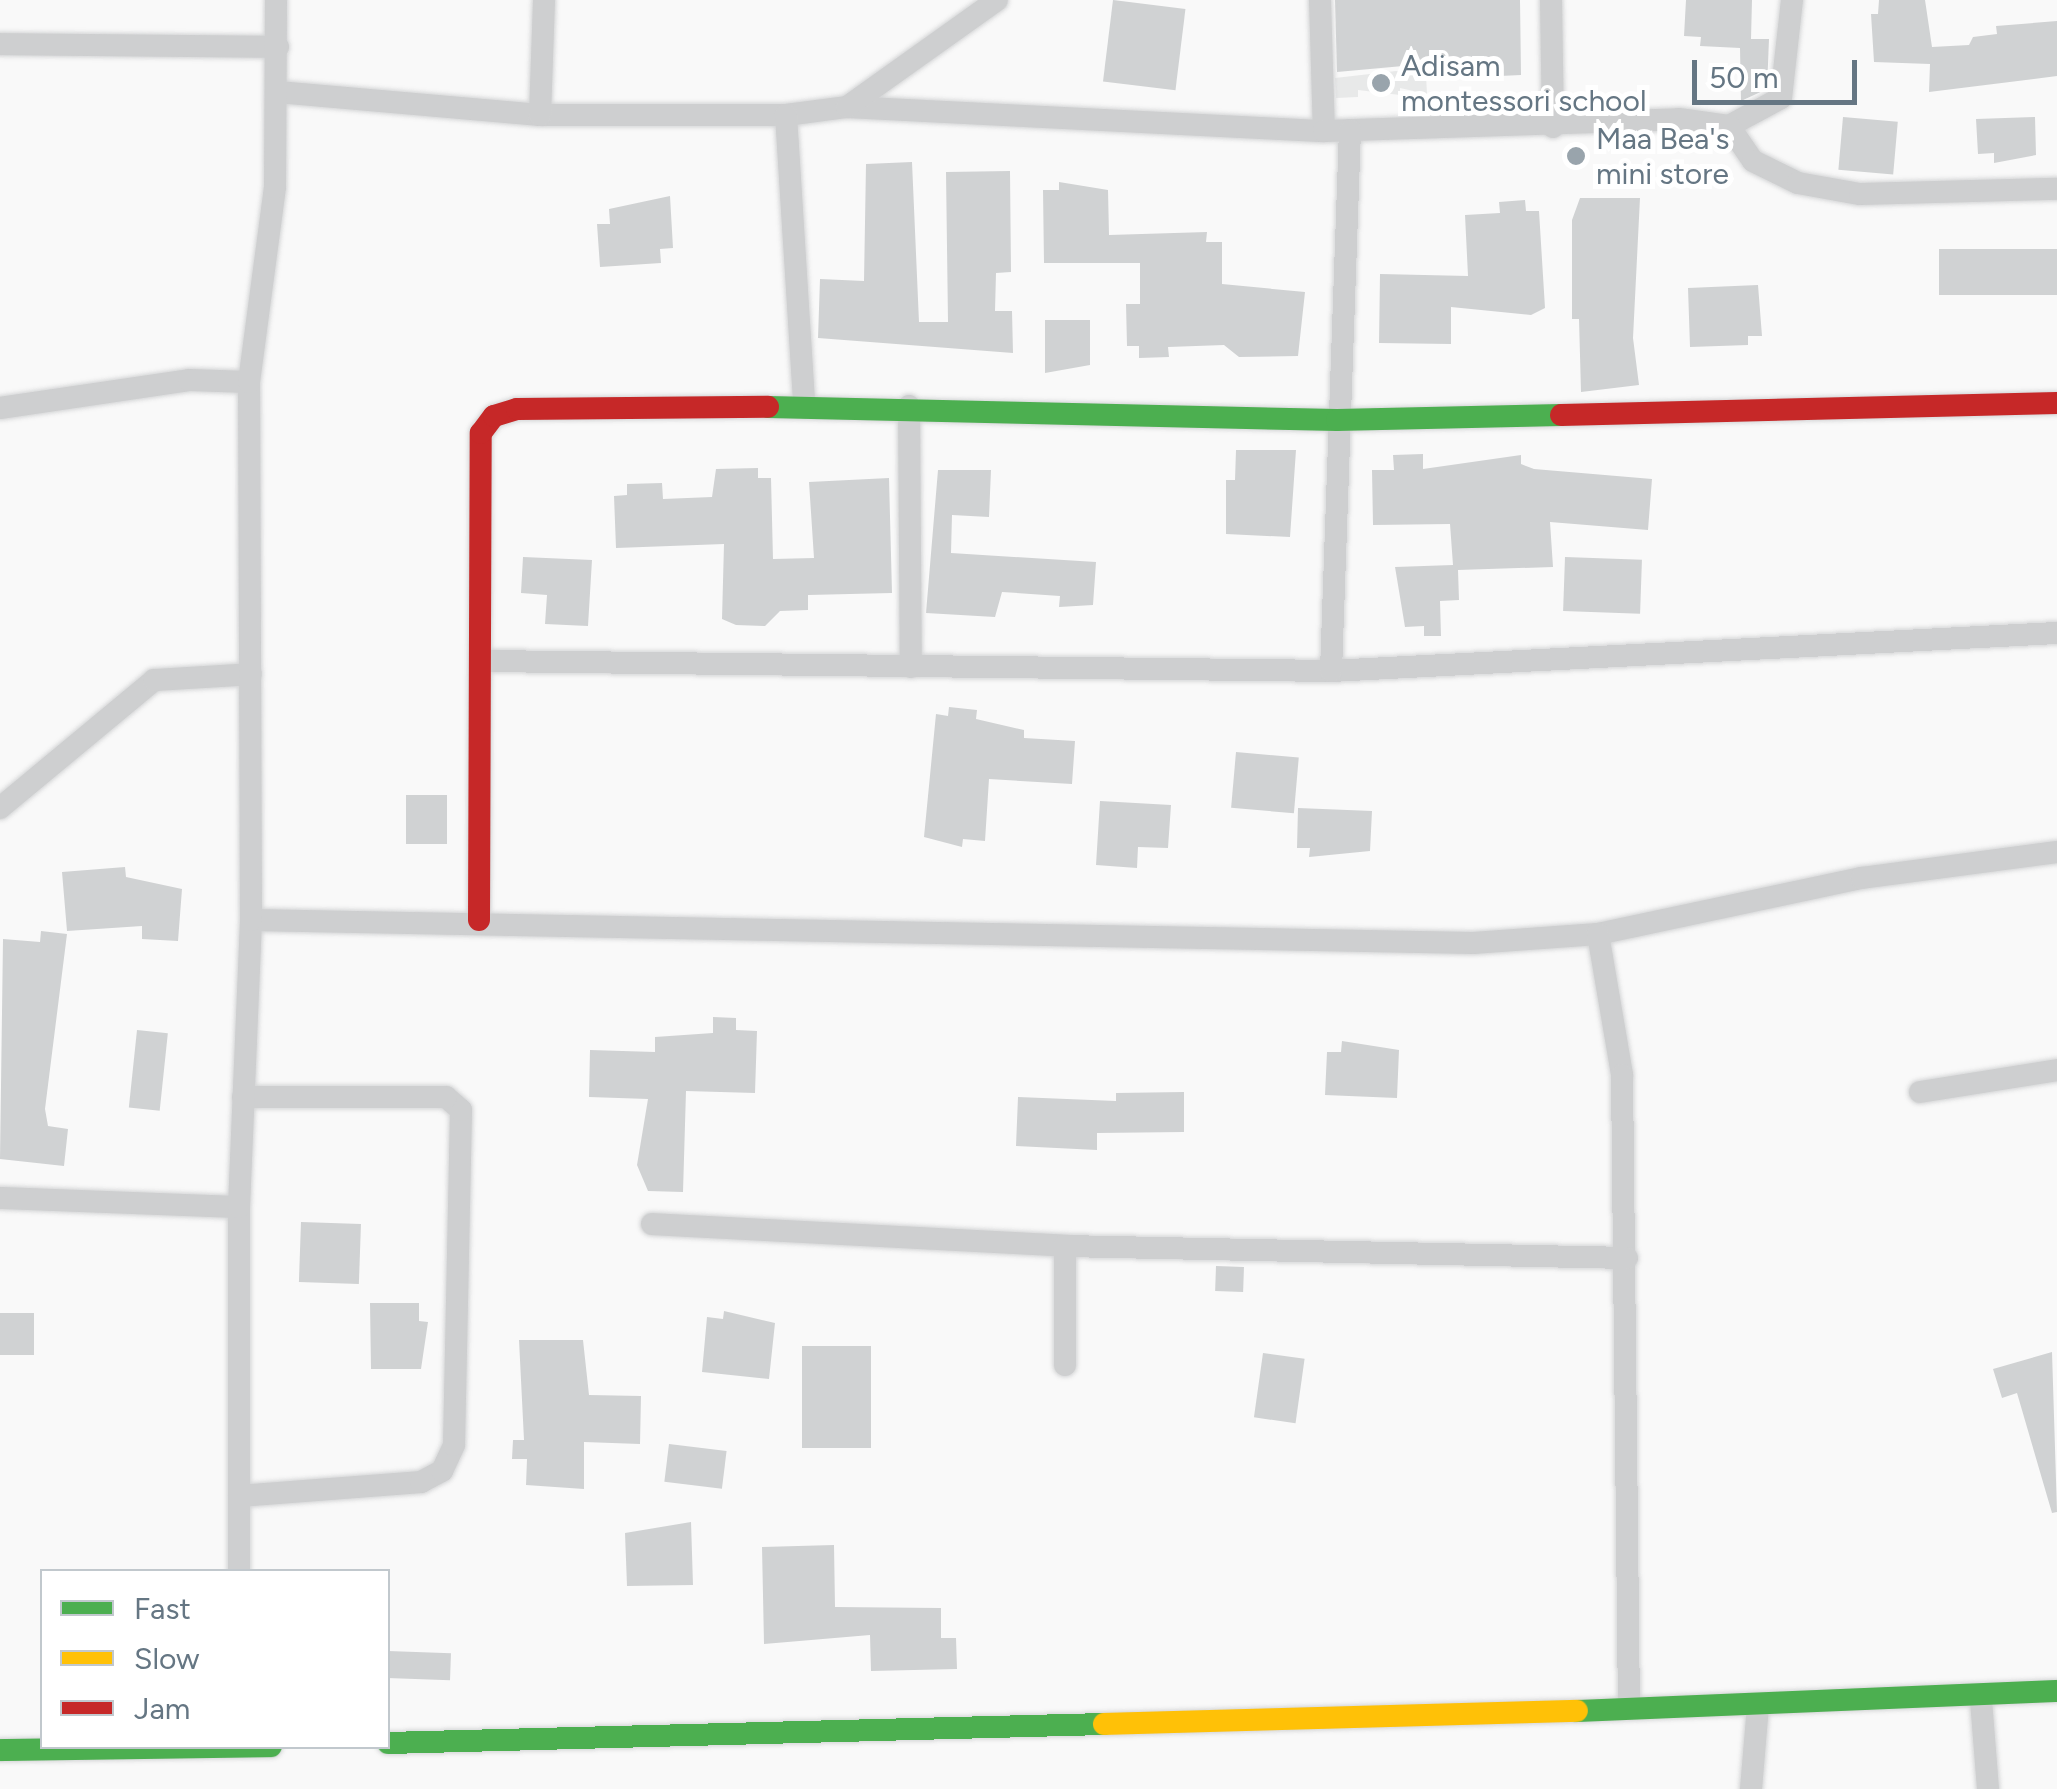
<!DOCTYPE html>
<style>
body{margin:0}
#map{position:relative;width:2057px;height:1789px;overflow:hidden;background:#f9f9f9;font-family:Figtree,sans-serif}
div>[style]{position:absolute}
[style*='--x']{left:calc(var(--x)*1px);top:calc(var(--y)*1px);width:calc(var(--w)*1px);rotate:calc(var(--a)*1deg)}
.built>*{inset:0;background:#e8e9e9}
.building>*{inset:0;background:#d0d2d3;transform-origin:0 0}
.roads{filter:drop-shadow(0 0 2px #d5d6d7) drop-shadow(0 0 2px #d5d6d7)}
.street>*{height:22px;margin:-11px;padding:0 11px;transform-origin:11px;border-radius:11px;background:#cecfd0}
.fast>*{height:22px;margin:-11px;padding:0 11px;transform-origin:11px;border-radius:11px;background:#4caf50}
.slow>*{height:22px;margin:-11px;padding:0 11px;transform-origin:11px;border-radius:11px;background:#ffc107}
.jam>*{height:22px;margin:-11px;padding:0 11px;transform-origin:11px;border-radius:11px;background:#c62828}
.dots>*{width:28px;height:28px;translate:-50% -50%;box-sizing:border-box;border:5px solid #fff;border-radius:50%}
span{translate:-50% -50%;white-space:nowrap;text-align:center;line-height:1.15;-webkit-text-stroke:10px #fff;paint-order:stroke}
.poi-label{font-size:30px;color:#657683}
.left{translate:0 -50%;text-align:left}
.legend{position:absolute;left:40px;top:1569px;width:350px;height:180px;box-sizing:border-box;background:#fff;border:2px solid #c1c8cd;margin:0;padding:12px 18px;list-style:none;font-size:30px;color:#657683}
.legend li{display:flex;align-items:center;gap:20px;height:50px}
.legend b{width:50px;border:2px solid #c1c8cd}
.scale{position:absolute;left:1692px;top:60px;width:165px;height:45px;box-sizing:border-box;border:5px solid #657683;border-top:0;padding-left:12px;font-size:30px;line-height:35px;white-space:nowrap;color:#657683;-webkit-text-stroke:8px #fff;paint-order:stroke}
</style>
<div id="map">
<div class="built">
<div style="clip-path:polygon(1396px 71px,1426px 75px,1427px 94px,1400px 88px,1400px 95px,1358px 90px,1358px 97px,1336px 98px,1335px 78px)"></div>
</div>
<div class="building">
<div style="left:1113px;top:0;width:73px;height:82px;rotate:7deg"></div>
<div style="clip-path:polygon(1335px 0,1520px 0,1521px 75px,1457px 78px,1403px 66px,1337px 72px)"></div>
<div style="clip-path:polygon(1686px 0,1752px 0,1751px 39px,1769px 39px,1767px 89px,1741px 101px,1740px 48px,1700px 46px,1701px 37px,1684px 36px)"></div>
<div style="clip-path:polygon(1879px 0,1925px 0,1932px 47px,1969px 45px,1973px 37px,1997px 34px,1996px 26px,2057px 21px,2057px 76px,1929px 92px,1930px 64px,1874px 62px,1871px 14px,1878px 14px)"></div>
<div style="left:1843px;top:117px;width:55px;height:53px;rotate:5deg"></div>
<div style="clip-path:polygon(2035px 117px,2036px 155px,1994px 163px,1994px 153px,1978px 154px,1976px 119px)"></div>
<div style="clip-path:polygon(912px 162px,919px 322px,948px 322px,946px 172px,1010px 171px,1011px 272px,996px 273px,995px 311px,1012px 311px,1013px 353px,818px 338px,820px 279px,864px 281px,866px 164px)"></div>
<div style="clip-path:polygon(1059px 182px,1108px 190px,1109px 235px,1207px 232px,1206px 242px,1222px 242px,1222px 284px,1305px 292px,1298px 356px,1239px 357px,1224px 345px,1168px 347px,1169px 357px,1139px 358px,1139px 346px,1127px 346px,1126px 304px,1140px 304px,1140px 263px,1044px 263px,1043px 190px,1059px 190px)"></div>
<div style="clip-path:polygon(670px 196px,673px 248px,660px 249px,661px 263px,600px 267px,597px 224px,610px 224px,609px 209px)"></div>
<div style="clip-path:polygon(1580px 198px,1640px 198px,1633px 338px,1639px 385px,1581px 392px,1579px 319px,1572px 319px,1572px 220px)"></div>
<div style="clip-path:polygon(1525px 200px,1526px 211px,1539px 211px,1545px 308px,1531px 315px,1451px 307px,1451px 344px,1379px 343px,1380px 274px,1468px 276px,1465px 215px,1500px 213px,1499px 202px)"></div>
<div style="left:2057px;top:249px;width:46px;height:118px;rotate:90deg"></div>
<div style="clip-path:polygon(1758px 285px,1762px 336px,1748px 336px,1748px 345px,1690px 347px,1688px 288px)"></div>
<div style="clip-path:polygon(1045px 320px,1090px 320px,1090px 365px,1045px 373px)"></div>
<div style="clip-path:polygon(1236px 450px,1296px 450px,1290px 537px,1226px 534px,1226px 480px,1235px 480px)"></div>
<div style="clip-path:polygon(1423px 454px,1423px 469px,1521px 455px,1521px 464px,1534px 469px,1652px 479px,1648px 530px,1550px 522px,1553px 567px,1458px 570px,1459px 600px,1440px 601px,1441px 636px,1424px 636px,1424px 626px,1405px 627px,1395px 567px,1453px 565px,1450px 524px,1373px 525px,1372px 470px,1394px 470px,1393px 455px)"></div>
<div style="clip-path:polygon(758px 468px,758px 478px,771px 478px,773px 559px,814px 558px,809px 482px,889px 478px,892px 593px,808px 595px,808px 610px,780px 611px,765px 626px,736px 625px,722px 619px,724px 544px,616px 548px,614px 496px,627px 495px,627px 484px,662px 483px,663px 499px,712px 497px,716px 469px)"></div>
<div style="clip-path:polygon(938px 470px,991px 470px,989px 517px,952px 515px,951px 553px,1096px 562px,1093px 605px,1059px 607px,1060px 596px,1002px 592px,995px 617px,926px 613px)"></div>
<div style="clip-path:polygon(523px 557px,592px 560px,588px 626px,545px 624px,547px 595px,521px 593px)"></div>
<div style="left:1565px;top:557px;width:77px;height:54px;rotate:2deg"></div>
<div style="clip-path:polygon(949px 707px,977px 710px,976px 719px,1024px 730px,1024px 738px,1075px 741px,1072px 784px,989px 779px,985px 841px,963px 839px,962px 847px,924px 837px,936px 714px,948px 716px)"></div>
<div style="left:1236px;top:752px;width:63px;height:56px;rotate:5deg"></div>
<div style="left:406px;top:795px;width:41px;height:49px"></div>
<div style="clip-path:polygon(1100px 801px,1171px 805px,1168px 848px,1138px 847px,1137px 868px,1096px 865px)"></div>
<div style="clip-path:polygon(1298px 808px,1372px 811px,1370px 851px,1309px 857px,1310px 848px,1297px 848px)"></div>
<div style="clip-path:polygon(125px 867px,126px 877px,182px 889px,178px 941px,142px 939px,142px 926px,67px 931px,62px 872px)"></div>
<div style="clip-path:polygon(41px 931px,67px 934px,45px 1109px,48px 1126px,68px 1129px,64px 1166px,0 1159px,3px 939px,40px 942px)"></div>
<div style="clip-path:polygon(713px 1017px,736px 1018px,736px 1030px,757px 1031px,755px 1093px,686px 1091px,683px 1192px,648px 1191px,637px 1165px,648px 1099px,589px 1097px,590px 1050px,655px 1052px,655px 1037px,713px 1033px)"></div>
<div style="left:137px;top:1030px;width:31px;height:78px;rotate:6deg"></div>
<div style="clip-path:polygon(1342px 1041px,1399px 1050px,1397px 1098px,1325px 1095px,1327px 1052px,1341px 1052px)"></div>
<div style="clip-path:polygon(1184px 1092px,1184px 1132px,1097px 1133px,1097px 1150px,1016px 1146px,1018px 1097px,1116px 1101px,1116px 1093px)"></div>
<div style="left:301px;top:1222px;width:60px;height:60px;rotate:2deg"></div>
<div style="left:1216px;top:1266px;width:28px;height:25px;rotate:2deg"></div>
<div style="clip-path:polygon(370px 1303px,419px 1303px,419px 1321px,428px 1322px,421px 1369px,371px 1369px)"></div>
<div style="clip-path:polygon(724px 1311px,775px 1323px,769px 1379px,702px 1372px,707px 1317px,723px 1319px)"></div>
<div style="left:34px;top:1313px;width:42px;height:34px;rotate:90deg"></div>
<div style="clip-path:polygon(519px 1340px,583px 1340px,589px 1395px,641px 1396px,640px 1444px,584px 1442px,584px 1489px,526px 1485px,527px 1459px,512px 1459px,513px 1440px,524px 1440px)"></div>
<div style="left:802px;top:1346px;width:69px;height:102px"></div>
<div style="clip-path:polygon(2052px 1352px,2057px 1512px,2052px 1513px,2017px 1393px,2002px 1398px,1993px 1369px)"></div>
<div style="left:1263px;top:1353px;width:42px;height:65px;rotate:8deg"></div>
<div style="left:669px;top:1444px;width:58px;height:38px;rotate:7deg"></div>
<div style="clip-path:polygon(691px 1522px,693px 1585px,627px 1586px,625px 1533px)"></div>
<div style="clip-path:polygon(834px 1545px,835px 1607px,941px 1608px,941px 1638px,956px 1638px,957px 1669px,871px 1671px,870px 1635px,764px 1644px,762px 1547px)"></div>
<div style="left:388px;top:1651px;width:63px;height:27px;rotate:2deg"></div>
</div>
<div class="roads">
<div class="street">
<div style="--x:1320;--y:0;--w:131;--a:88.3"></div>
<div style="--x:1551;--y:0;--w:127;--a:89.1"></div>
<div style="--x:0;--y:44;--w:278;--a:0.6"></div>
<div style="--x:278;--y:92;--w:263;--a:5"></div>
<div style="--x:540;--y:115;--w:246;--a:0"></div>
<div style="--x:786;--y:115;--w:62;--a:-7.5"></div>
<div style="--x:847;--y:107;--w:478;--a:2.9"></div>
<div style="--x:1324;--y:131;--w:355;--a:-1.9"></div>
<div style="--x:1679;--y:119;--w:50;--a:8"></div>
<div style="--x:1729;--y:126;--w:59;--a:-28.3"></div>
<div style="--x:1781;--y:98;--w:99;--a:-83.6"></div>
<div style="--x:847;--y:107;--w:184;--a:-35.5"></div>
<div style="--x:540;--y:115;--w:115;--a:-88"></div>
<div style="--x:786;--y:115;--w:291;--a:86.4"></div>
<div style="--x:1729;--y:126;--w:42;--a:55.6"></div>
<div style="--x:1753;--y:161;--w:50;--a:26.1"></div>
<div style="--x:1798;--y:183;--w:63;--a:10.1"></div>
<div style="--x:1860;--y:194;--w:197;--a:-1.5"></div>
<div style="--x:909;--y:406;--w:261;--a:89.6"></div>
<div style="--x:0;--y:408;--w:191;--a:-8.4"></div>
<div style="--x:189;--y:380;--w:60;--a:1.9"></div>
<div style="--x:482;--y:661;--w:849;--a:0.67"></div>
<div style="--x:1331;--y:671;--w:727;--a:-3"></div>
<div style="--x:1331;--y:671;--w:541;--a:-87.99"></div>
<div style="--x:0;--y:808;--w:200;--a:-39.7"></div>
<div style="--x:154;--y:680;--w:97;--a:-3.5"></div>
<div style="--x:251;--y:920;--w:1222;--a:1.08"></div>
<div style="--x:1473;--y:943;--w:125;--a:-4.1"></div>
<div style="--x:1598;--y:934;--w:270;--a:-12"></div>
<div style="--x:1862;--y:878;--w:197;--a:-7.6"></div>
<div style="--x:1598;--y:934;--w:143;--a:80.3"></div>
<div style="--x:1622;--y:1075;--w:632;--a:89.37"></div>
<div style="--x:1920;--y:1092;--w:139;--a:-9.1"></div>
<div style="--x:0;--y:1198;--w:239;--a:2.2"></div>
<div style="--x:652;--y:1224;--w:414;--a:3"></div>
<div style="--x:1065;--y:1246;--w:562;--a:1.22"></div>
<div style="--x:1065;--y:1365;--w:119;--a:-90"></div>
<div style="--x:239;--y:1496;--w:183;--a:-4.4"></div>
<div style="--x:421;--y:1482;--w:24;--a:-28"></div>
<div style="--x:442;--y:1471;--w:29;--a:-65"></div>
<div style="--x:454;--y:1445;--w:335;--a:-88.8"></div>
<div style="--x:461;--y:1110;--w:20;--a:-139"></div>
<div style="--x:446;--y:1097;--w:203;--a:180"></div>
<div style="--x:239;--y:1572;--w:365;--a:-90"></div>
<div style="--x:239;--y:1207;--w:287;--a:-87.6"></div>
<div style="--x:251;--y:920;--w:538;--a:-90.21"></div>
<div style="--x:249;--y:382;--w:197;--a:-82.4"></div>
<div style="--x:275;--y:187;--w:187;--a:-89.7"></div>
<div style="--x:1981;--y:1700;--w:89;--a:85.5"></div>
<div style="--x:1751;--y:1789;--w:83;--a:-85.2"></div>
</div>
<div class="fast">
<div style="--x:768;--y:407;--w:569;--a:1.31"></div>
<div style="--x:1337;--y:420;--w:224;--a:-1.3"></div>
<div style="--x:1577;--y:1711;--w:480;--a:-2.4"></div>
<div style="--x:388;--y:1743;--w:716;--a:-1.52"></div>
<div style="--x:0;--y:1750;--w:271;--a:-0.8"></div>
</div>
<div class="slow">
<div style="--x:1104;--y:1724;--w:473;--a:-1.6"></div>
</div>
<div class="jam">
<div style="--x:1561;--y:415;--w:496;--a:-1.4"></div>
<div style="--x:479;--y:920;--w:487;--a:-89.8"></div>
<div style="--x:481;--y:433;--w:21;--a:-53"></div>
<div style="--x:494;--y:416;--w:24;--a:-17"></div>
<div style="--x:517;--y:409;--w:251;--a:-0.5"></div>
</div>
</div>
<div class="dots">
<div style="left:1381px;top:83px;background:#99a4ac"></div>
<div style="left:1576px;top:156px;background:#99a4ac"></div>
</div>
<div class="poi-label">
<span class="left" style="left:1401px;top:83px">Adisam<br>montessori school</span>
<span class="left" style="left:1596px;top:156px">Maa Bea's<br>mini store</span>
</div>
<ul class="legend">
<li><b style="height:12px;background:#4caf50"></b>Fast</li>
<li><b style="height:12px;background:#ffc107"></b>Slow</li>
<li><b style="height:12px;background:#c62828"></b>Jam</li>
</ul>
<div class="scale">50 m</div>
</div>
